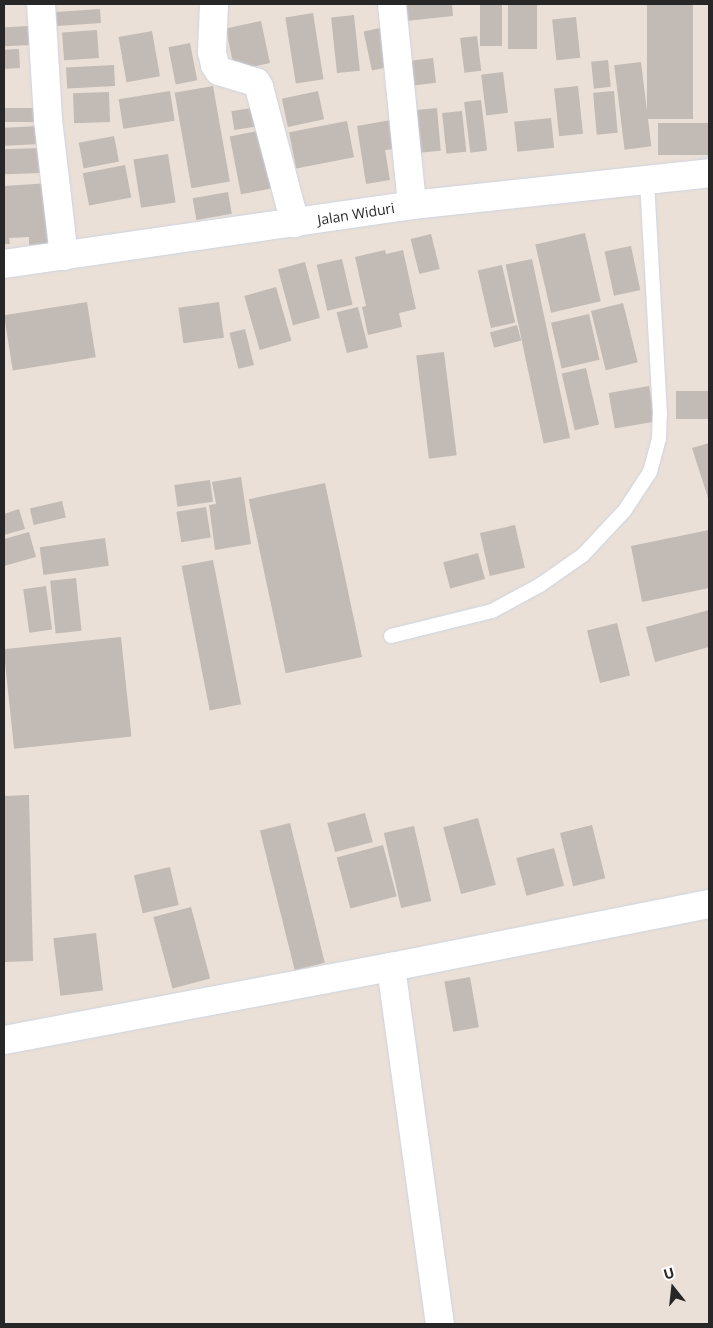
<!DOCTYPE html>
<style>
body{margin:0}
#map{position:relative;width:713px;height:1328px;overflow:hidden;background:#eae0d7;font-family:"Open Sans",sans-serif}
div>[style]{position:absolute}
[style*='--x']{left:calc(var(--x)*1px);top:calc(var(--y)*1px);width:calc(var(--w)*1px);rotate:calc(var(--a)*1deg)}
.building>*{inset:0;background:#c2bab5;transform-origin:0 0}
.roads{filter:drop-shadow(0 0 1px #cdd3e0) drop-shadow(0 0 1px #cdd3e0)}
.service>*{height:14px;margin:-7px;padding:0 7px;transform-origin:7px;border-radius:7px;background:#fff}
.minor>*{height:28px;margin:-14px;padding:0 14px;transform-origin:14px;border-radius:14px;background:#fff}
.secondary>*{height:28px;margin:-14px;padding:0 14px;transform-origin:14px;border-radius:14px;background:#fff}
span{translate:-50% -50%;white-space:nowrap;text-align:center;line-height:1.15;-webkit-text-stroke:5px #fff;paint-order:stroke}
.street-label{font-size:14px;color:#272727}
.frame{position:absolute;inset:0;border:5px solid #272727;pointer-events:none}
.north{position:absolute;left:648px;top:1263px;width:50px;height:50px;-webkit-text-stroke:4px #fff;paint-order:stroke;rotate:344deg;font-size:14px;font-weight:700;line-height:20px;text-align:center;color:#272727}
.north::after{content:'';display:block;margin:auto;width:18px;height:22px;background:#272727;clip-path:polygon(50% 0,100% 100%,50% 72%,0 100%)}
</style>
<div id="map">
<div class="building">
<div style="clip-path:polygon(405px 4px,452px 4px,453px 16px,406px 21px)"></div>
<div style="left:480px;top:4px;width:22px;height:42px"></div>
<div style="left:508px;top:4px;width:29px;height:45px"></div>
<div style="left:647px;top:4px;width:46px;height:115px"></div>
<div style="left:100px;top:9px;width:14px;height:44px;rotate:86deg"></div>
<div style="left:313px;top:13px;width:67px;height:28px;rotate:81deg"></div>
<div style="left:354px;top:15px;width:56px;height:23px;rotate:84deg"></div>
<div style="left:576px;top:17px;width:41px;height:24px;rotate:84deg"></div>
<div style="left:261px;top:21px;width:43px;height:36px;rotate:78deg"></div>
<div style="left:29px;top:26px;width:19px;height:25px;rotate:87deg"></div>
<div style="left:389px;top:26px;width:40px;height:26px;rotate:78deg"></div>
<div style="left:97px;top:30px;width:28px;height:35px;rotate:86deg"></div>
<div style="left:152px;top:31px;width:46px;height:34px;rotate:80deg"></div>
<div style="left:477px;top:36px;width:35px;height:17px;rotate:83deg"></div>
<div style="left:190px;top:43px;width:38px;height:22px;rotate:79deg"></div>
<div style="left:19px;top:49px;width:19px;height:15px;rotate:87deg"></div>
<div style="left:433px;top:58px;width:25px;height:25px;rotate:83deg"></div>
<div style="left:608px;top:60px;width:27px;height:17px;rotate:84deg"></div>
<div style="left:641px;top:62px;width:85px;height:27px;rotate:83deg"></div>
<div style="left:114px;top:65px;width:21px;height:48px;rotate:87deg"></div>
<div style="left:503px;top:72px;width:41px;height:22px;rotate:83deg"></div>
<div style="left:213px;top:86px;width:97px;height:39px;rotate:80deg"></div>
<div style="left:578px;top:86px;width:48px;height:24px;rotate:84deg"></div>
<div style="left:170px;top:91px;width:30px;height:52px;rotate:81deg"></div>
<div style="left:318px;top:91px;width:29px;height:37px;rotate:78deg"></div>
<div style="left:614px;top:91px;width:42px;height:21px;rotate:85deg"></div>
<div style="left:109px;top:92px;width:30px;height:36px;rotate:88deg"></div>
<div style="left:481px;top:100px;width:51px;height:17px;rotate:83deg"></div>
<div style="left:264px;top:106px;width:19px;height:33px;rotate:81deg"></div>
<div style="left:42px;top:108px;width:14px;height:38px;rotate:90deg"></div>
<div style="left:437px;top:108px;width:43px;height:25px;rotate:85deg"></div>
<div style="left:462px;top:111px;width:41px;height:20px;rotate:84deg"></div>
<div style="left:551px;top:118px;width:30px;height:37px;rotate:84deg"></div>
<div style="clip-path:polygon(397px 119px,402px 148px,385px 150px,390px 180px,366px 184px,357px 126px)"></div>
<div style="left:347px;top:121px;width:37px;height:59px;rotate:79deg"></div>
<div style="left:709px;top:123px;width:32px;height:51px;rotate:90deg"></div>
<div style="left:39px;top:126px;width:18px;height:35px;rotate:87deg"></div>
<div style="left:268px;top:129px;width:59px;height:39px;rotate:79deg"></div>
<div style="left:114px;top:136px;width:26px;height:36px;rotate:79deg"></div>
<div style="left:41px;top:148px;width:25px;height:37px;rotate:88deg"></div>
<div style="left:168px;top:154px;width:49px;height:35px;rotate:81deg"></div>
<div style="left:125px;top:165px;width:33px;height:43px;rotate:79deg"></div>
<div style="clip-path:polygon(50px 183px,53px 244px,29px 245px,29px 237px,9px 238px,10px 244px,4px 244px,4px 186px)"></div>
<div style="left:228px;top:192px;width:22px;height:36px;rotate:80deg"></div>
<div style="left:585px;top:233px;width:70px;height:51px;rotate:77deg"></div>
<div style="left:431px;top:234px;width:36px;height:21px;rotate:76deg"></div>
<div style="left:631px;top:246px;width:45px;height:27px;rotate:78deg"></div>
<div style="clip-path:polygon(385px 250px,386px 254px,403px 250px,416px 309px,399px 313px,402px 327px,368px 335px,362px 307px,366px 306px,355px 257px)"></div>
<div style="left:342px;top:259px;width:47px;height:26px;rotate:77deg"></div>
<div style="left:532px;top:259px;width:183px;height:27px;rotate:78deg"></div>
<div style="left:305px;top:262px;width:58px;height:28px;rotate:75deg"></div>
<div style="left:502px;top:265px;width:59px;height:25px;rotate:77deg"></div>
<div style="left:276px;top:287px;width:56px;height:33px;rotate:74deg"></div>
<div style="left:87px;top:302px;width:56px;height:84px;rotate:81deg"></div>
<div style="left:219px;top:302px;width:36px;height:41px;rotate:82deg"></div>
<div style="left:623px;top:303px;width:61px;height:33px;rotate:76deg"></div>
<div style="left:358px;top:307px;width:42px;height:22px;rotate:76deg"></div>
<div style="left:589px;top:314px;width:47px;height:39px;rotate:77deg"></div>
<div style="left:517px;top:325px;width:16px;height:28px;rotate:75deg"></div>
<div style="left:245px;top:329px;width:37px;height:16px;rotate:76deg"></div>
<div style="left:444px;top:352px;width:104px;height:28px;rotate:83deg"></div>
<div style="left:586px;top:368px;width:58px;height:25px;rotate:77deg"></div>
<div style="left:649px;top:386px;width:36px;height:41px;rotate:80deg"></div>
<div style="left:709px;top:391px;width:28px;height:33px;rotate:90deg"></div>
<div style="clip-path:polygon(709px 443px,709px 501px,692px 448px)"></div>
<div style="clip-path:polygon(241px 477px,251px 544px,215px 550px,209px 505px,216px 504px,212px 482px)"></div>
<div style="left:210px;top:480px;width:22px;height:36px;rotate:82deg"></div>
<div style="left:325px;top:483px;width:178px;height:78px;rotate:78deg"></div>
<div style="left:62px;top:501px;width:17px;height:33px;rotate:77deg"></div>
<div style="left:206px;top:507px;width:31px;height:30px;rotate:81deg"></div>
<div style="clip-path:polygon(19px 509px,25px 529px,4px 535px,4px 514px)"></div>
<div style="left:515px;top:525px;width:44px;height:36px;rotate:77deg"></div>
<div style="clip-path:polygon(709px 530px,709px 588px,642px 602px,631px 546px)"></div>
<div style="clip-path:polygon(29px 532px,36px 557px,4px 566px,4px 539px)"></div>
<div style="left:105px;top:538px;width:28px;height:66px;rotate:82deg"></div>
<div style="left:478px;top:553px;width:27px;height:36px;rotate:75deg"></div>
<div style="left:213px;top:560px;width:147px;height:32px;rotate:79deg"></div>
<div style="left:76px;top:578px;width:53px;height:26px;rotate:84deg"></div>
<div style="left:46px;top:586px;width:44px;height:23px;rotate:82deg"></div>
<div style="clip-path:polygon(709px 610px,709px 647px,655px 662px,646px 627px)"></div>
<div style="left:617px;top:623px;width:54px;height:31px;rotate:76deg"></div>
<div style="left:121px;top:637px;width:100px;height:118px;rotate:84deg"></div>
<div style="clip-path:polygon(29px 795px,33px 961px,4px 962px,4px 796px)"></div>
<div style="left:365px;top:813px;width:30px;height:39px;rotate:75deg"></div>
<div style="left:478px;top:818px;width:69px;height:36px;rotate:75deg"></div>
<div style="left:290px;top:823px;width:144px;height:31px;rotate:76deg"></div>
<div style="left:592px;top:825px;width:55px;height:33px;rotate:76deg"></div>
<div style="left:414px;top:826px;width:77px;height:31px;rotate:77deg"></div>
<div style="left:383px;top:845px;width:53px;height:48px;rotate:75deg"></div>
<div style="left:554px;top:848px;width:39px;height:39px;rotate:75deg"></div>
<div style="left:170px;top:867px;width:39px;height:37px;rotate:77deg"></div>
<div style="left:191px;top:907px;width:74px;height:39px;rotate:75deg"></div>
<div style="left:96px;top:933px;width:58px;height:43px;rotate:83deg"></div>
<div style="left:470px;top:977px;width:51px;height:26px;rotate:80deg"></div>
</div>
<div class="roads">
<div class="service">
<div style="--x:391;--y:636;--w:104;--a:-13.9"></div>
<div style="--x:492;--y:611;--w:55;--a:-28.4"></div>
<div style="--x:540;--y:585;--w:52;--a:-34.9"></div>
<div style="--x:583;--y:555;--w:62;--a:-47"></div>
<div style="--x:625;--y:510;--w:45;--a:-56.7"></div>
<div style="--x:650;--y:472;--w:35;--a:-75"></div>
<div style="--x:659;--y:438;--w:24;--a:-88"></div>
<div style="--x:660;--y:414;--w:233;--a:-93.2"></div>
</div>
<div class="minor">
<div style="--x:41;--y:4;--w:116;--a:86.5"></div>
<div style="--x:48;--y:120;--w:137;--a:83.3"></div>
<div style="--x:214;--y:4;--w:48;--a:92.4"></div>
<div style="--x:212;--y:52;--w:13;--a:77"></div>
<div style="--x:215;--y:65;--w:7;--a:56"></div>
<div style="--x:219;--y:71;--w:39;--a:17"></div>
<div style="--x:256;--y:82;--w:6;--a:59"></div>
<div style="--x:259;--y:87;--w:141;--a:75.2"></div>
<div style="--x:392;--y:4;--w:202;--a:84.3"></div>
<div style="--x:391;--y:967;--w:360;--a:82.2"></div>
<div style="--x:4;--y:1040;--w:394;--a:-10.7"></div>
<div style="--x:391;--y:967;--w:324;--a:-11.2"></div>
</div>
<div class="secondary">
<div style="--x:4;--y:264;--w:412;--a:-8.2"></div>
<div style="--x:412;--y:205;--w:299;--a:-6.1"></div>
</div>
</div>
<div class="street-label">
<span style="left:356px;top:214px;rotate:-9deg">Jalan Widuri</span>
</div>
<div class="frame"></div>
<div class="north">U</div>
</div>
